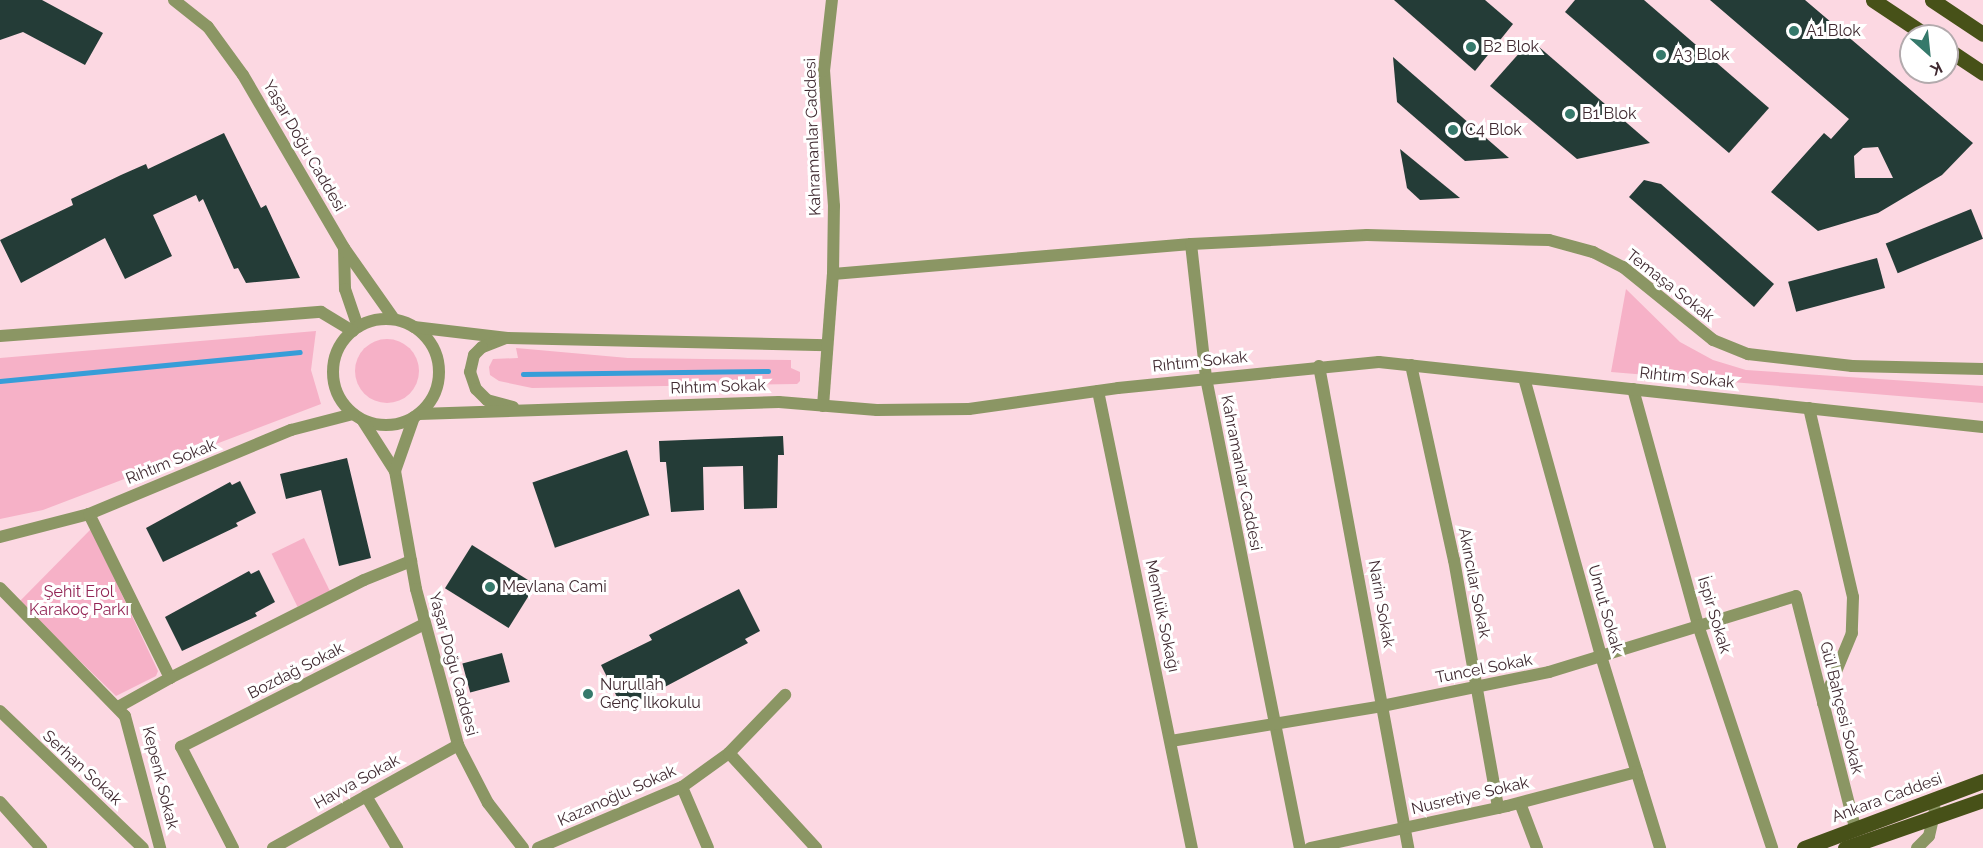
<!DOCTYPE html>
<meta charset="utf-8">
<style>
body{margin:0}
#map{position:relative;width:1983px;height:848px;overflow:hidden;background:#fcd8e2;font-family:Raleway,sans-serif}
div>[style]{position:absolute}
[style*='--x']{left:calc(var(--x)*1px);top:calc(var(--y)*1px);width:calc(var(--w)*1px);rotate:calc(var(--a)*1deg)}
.green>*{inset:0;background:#f6b1c7;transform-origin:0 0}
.round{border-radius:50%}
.stream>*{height:4.5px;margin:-2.25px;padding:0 2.25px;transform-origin:2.25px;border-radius:2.25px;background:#379dd8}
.building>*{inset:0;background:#243c37;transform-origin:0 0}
.minor>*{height:12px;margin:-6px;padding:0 6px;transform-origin:6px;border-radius:6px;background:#8b9664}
.minor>.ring{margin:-6px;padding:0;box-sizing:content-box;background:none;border:12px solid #8b9664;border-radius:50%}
.tertiary>*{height:12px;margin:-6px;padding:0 6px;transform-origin:6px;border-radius:6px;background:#8b9664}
.primary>*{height:15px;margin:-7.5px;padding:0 7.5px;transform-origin:7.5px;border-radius:7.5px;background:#475118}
.dots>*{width:16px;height:16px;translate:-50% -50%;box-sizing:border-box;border:3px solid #fff;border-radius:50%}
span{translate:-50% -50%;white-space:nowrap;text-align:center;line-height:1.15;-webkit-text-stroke:6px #fff;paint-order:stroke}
.poi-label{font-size:16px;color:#402a31}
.left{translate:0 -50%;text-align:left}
.street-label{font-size:16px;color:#402a31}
.park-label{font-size:16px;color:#932656}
.north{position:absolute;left:1899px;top:24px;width:60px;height:60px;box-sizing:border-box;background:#fff;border:2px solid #b3aaad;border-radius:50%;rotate:153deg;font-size:16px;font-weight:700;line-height:24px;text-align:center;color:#402a31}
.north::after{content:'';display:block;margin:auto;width:21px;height:27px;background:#35796b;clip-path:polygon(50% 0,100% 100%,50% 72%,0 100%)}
</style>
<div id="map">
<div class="green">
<div style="clip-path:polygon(1626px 289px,1680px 342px,1713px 360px,1746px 370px,1983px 386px,1983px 403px,1611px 372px)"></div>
<div style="clip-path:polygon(316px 331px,311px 370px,321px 404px,43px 510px,0 519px,0 358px)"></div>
<div class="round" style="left:355px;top:339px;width:64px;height:64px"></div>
<div style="clip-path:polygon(516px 348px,628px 358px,791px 360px,791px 368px,800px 372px,800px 381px,797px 384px,532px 388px,499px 381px,490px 375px,489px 367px,493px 359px,518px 358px)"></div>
<div style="clip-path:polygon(91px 529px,158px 671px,156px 676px,116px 696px,19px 602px)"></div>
<div style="left:304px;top:538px;width:59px;height:36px;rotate:64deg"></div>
</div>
<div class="stream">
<div style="--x:523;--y:374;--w:245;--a:-0.7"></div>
<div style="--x:0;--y:381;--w:301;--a:-5.5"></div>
</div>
<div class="building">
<div style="clip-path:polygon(0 0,42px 0,103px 33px,85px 65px,23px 32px,0 40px)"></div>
<div style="clip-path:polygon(1394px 0,1485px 0,1513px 24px,1475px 71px)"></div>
<div style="clip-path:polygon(1575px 0,1644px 0,1769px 108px,1729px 153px,1565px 12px)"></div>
<div style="clip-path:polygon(evenodd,1710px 0,1805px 0,1973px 143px,1942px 175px,1878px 213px,1818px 231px,1771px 192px,1824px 133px,1831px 139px,1849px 119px,1710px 0,1878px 147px,1893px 178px,1855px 178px,1854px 156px,1863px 148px,1878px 147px)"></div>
<div style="clip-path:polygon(1531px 40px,1650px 143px,1577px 159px,1490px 86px)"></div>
<div style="clip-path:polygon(1393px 57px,1509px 158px,1465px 161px,1397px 102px)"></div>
<div style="clip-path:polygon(224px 133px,261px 208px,266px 205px,300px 278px,246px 283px,238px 268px,234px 269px,203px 199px,199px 202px,196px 195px,153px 215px,172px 256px,125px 279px,105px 238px,21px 283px,0 240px,73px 205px,71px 199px,121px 175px,146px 164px,148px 169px)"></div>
<div style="clip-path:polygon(1400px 149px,1460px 198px,1420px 200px,1407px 188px)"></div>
<div style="clip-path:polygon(1644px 180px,1661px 184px,1774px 284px,1754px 307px,1629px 197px)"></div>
<div style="left:1971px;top:209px;width:32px;height:92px;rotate:68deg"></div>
<div style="left:1877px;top:258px;width:31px;height:92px;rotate:75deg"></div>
<div style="clip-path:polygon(783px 436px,784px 455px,778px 455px,777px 508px,744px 509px,743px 466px,703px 467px,704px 510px,671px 512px,666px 462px,660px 462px,659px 441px)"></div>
<div style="left:627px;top:450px;width:69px;height:100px;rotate:71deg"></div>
<div style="clip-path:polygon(347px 458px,371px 558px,339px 566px,321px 490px,286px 499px,280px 474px)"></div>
<div style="clip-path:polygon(240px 481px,256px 513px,236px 523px,238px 526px,163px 562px,146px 528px,230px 482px,232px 485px)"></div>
<div style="left:472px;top:545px;width:75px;height:51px;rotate:32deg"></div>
<div style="clip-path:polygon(259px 570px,275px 602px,255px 613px,257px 616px,182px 651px,165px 617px,249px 571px,251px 574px)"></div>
<div style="clip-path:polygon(739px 589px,760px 631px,745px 639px,748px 643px,623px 709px,601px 665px,652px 640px,649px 635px)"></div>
<div style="left:502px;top:653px;width:30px;height:41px;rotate:75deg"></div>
</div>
<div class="minor">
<div style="--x:1191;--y:244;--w:135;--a:83.6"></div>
<div style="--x:1206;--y:378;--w:479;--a:78.7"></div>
<div style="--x:344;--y:248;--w:41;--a:88.6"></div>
<div style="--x:345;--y:289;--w:40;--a:71.1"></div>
<div style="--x:833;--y:274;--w:359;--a:-4.8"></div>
<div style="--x:1191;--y:244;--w:176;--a:-2.9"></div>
<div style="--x:1367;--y:235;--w:182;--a:1.6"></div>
<div style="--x:1549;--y:240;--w:46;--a:15.3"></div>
<div style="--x:1593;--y:252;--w:34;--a:27"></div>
<div style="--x:1623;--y:267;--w:116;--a:39"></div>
<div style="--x:1713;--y:340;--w:38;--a:22"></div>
<div style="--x:1748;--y:354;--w:105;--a:6.6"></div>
<div style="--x:1852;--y:366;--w:131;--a:1.3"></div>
<div class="ring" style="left:333px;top:319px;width:94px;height:94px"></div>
<div style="--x:414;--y:327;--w:94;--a:6.7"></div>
<div style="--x:507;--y:338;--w:320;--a:1.3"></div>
<div style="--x:0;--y:336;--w:322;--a:-4.3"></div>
<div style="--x:321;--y:312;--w:37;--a:31"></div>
<div style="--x:506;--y:338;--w:26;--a:159"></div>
<div style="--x:482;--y:347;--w:11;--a:135"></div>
<div style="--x:474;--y:355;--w:17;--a:103"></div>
<div style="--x:470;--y:372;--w:18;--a:71"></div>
<div style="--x:476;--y:389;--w:16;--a:45"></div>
<div style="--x:487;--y:400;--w:27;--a:15"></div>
<div style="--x:1411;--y:365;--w:200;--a:77.6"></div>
<div style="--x:1454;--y:560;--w:252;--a:79.9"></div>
<div style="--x:1319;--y:366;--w:490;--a:79.5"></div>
<div style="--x:1524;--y:378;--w:288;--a:74.5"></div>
<div style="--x:1601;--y:656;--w:201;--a:72.9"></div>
<div style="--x:1633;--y:389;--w:245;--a:74.6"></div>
<div style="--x:1698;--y:625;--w:235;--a:71.6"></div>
<div style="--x:1098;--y:391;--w:467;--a:78.4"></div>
<div style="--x:823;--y:406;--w:132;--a:-85.7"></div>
<div style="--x:833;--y:274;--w:68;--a:-89.2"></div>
<div style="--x:834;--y:206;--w:135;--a:-94.2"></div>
<div style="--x:824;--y:71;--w:71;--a:-83.6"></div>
<div style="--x:1809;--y:408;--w:194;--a:76.9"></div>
<div style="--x:1853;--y:597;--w:36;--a:92"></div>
<div style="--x:1852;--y:633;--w:76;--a:112.5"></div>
<div style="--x:419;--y:414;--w:360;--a:-1.9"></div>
<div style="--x:779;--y:402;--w:98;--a:4.7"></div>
<div style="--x:877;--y:410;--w:92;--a:-0.6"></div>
<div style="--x:969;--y:409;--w:150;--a:-8"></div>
<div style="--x:1118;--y:388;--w:262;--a:-5.7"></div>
<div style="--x:1379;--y:362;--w:607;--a:6.14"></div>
<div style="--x:89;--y:514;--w:183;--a:63.7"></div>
<div style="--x:170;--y:678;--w:217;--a:-26.8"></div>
<div style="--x:364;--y:580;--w:51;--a:-22"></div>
<div style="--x:0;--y:537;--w:92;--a:-14.5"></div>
<div style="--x:89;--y:514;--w:219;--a:-22.6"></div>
<div style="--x:291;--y:430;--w:64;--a:-14.5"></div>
<div style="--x:0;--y:588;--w:179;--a:45.7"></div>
<div style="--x:125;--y:716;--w:137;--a:75.1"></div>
<div style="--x:118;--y:707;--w:60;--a:-29.1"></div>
<div style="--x:0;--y:711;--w:198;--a:43.8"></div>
<div style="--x:1171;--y:741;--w:214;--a:-9.4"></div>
<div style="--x:1382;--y:706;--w:170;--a:-11.5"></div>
<div style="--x:1549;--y:672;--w:258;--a:-17.1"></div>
<div style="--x:1796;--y:596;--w:239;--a:75.7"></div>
<div style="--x:729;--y:753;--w:129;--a:47.5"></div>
<div style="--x:682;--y:787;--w:66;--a:66.9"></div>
<div style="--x:366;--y:796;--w:61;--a:59.2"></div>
<div style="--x:0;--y:802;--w:62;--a:48.3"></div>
<div style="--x:1520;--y:803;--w:48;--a:69.3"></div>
<div style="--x:233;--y:848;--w:114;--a:-117.2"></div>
<div style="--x:181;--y:747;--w:273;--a:-26.8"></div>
<div style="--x:273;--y:848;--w:212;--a:-29.1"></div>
<div style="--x:538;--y:848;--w:156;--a:-23"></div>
<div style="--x:682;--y:787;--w:58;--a:-35.9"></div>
<div style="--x:729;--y:753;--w:81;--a:-46"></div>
<div style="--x:1310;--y:848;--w:201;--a:-12"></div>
<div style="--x:1507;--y:806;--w:134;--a:-14.7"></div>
</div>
<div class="tertiary">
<div style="--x:174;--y:0;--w:43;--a:38.5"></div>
<div style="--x:208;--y:27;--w:59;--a:53.9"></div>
<div style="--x:243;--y:75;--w:200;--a:59.7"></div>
<div style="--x:344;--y:248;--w:87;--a:54.8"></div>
<div style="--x:363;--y:421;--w:59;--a:57.4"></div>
<div style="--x:395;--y:471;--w:120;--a:79.9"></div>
<div style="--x:416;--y:589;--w:162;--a:74.9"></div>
<div style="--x:458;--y:745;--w:65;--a:62.7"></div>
<div style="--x:488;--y:803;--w:57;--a:52.1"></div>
<div style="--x:395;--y:471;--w:57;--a:-70.6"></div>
<div style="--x:1917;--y:848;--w:17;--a:-45"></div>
<div style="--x:1929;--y:836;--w:27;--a:-77"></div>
</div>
<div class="primary">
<div style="--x:1873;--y:0;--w:65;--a:33.7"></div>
<div style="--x:1932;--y:0;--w:61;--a:33.7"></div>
<div style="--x:1947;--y:49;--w:43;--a:33.7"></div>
<div style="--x:1804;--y:848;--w:191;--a:-20.5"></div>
<div style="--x:1845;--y:848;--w:146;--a:-19.2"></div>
</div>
<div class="dots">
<div style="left:1794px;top:31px;background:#35796b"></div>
<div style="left:1471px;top:47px;background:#35796b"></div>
<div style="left:1661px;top:55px;background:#35796b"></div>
<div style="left:1570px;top:114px;background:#35796b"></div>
<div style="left:1453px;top:130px;background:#35796b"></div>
<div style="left:490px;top:587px;background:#35796b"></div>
<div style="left:588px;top:694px;background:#35796b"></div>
</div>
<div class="poi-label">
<span class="left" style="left:1806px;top:31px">A1 Blok</span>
<span class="left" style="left:1483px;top:47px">B2 Blok</span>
<span class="left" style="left:1673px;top:55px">A3 Blok</span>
<span class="left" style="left:1582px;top:114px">B1 Blok</span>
<span class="left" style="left:1465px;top:130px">C4 Blok</span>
<span class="left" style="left:502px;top:587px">Mevlana Cami</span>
<span class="left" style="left:600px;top:694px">Nurullah<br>Genç İlkokulu</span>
</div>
<div class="street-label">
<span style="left:813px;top:137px;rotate:-92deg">Kahramanlar Caddesi</span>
<span style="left:304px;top:146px;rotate:60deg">Yaşar Doğu Caddesi</span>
<span style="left:1670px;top:286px;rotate:38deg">Temaşa Sokak</span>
<span style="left:1200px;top:362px;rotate:-6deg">Rıhtım Sokak</span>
<span style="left:1687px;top:378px;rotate:6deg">Rıhtım Sokak</span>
<span style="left:718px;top:387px;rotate:-2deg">Rıhtım Sokak</span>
<span style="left:171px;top:462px;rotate:-22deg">Rıhtım Sokak</span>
<span style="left:1241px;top:473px;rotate:79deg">Kahramanlar Caddesi</span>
<span style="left:1474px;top:583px;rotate:79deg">Akıncılar Sokak</span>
<span style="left:1381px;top:604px;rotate:80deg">Narin Sokak</span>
<span style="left:1605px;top:609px;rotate:74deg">Umut Sokak</span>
<span style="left:1714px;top:615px;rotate:73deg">İspir Sokak</span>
<span style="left:1162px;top:616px;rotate:78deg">Memlük Sokağı</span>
<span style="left:453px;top:664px;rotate:75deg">Yaşar Doğu Caddesi</span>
<span style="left:1484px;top:669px;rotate:-11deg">Tuncel Sokak</span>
<span style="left:296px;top:671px;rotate:-27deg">Bozdağ Sokak</span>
<span style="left:1841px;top:708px;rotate:76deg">Gül Bahçesi Sokak</span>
<span style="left:82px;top:768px;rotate:43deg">Serhan Sokak</span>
<span style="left:160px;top:778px;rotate:76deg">Kepenk Sokak</span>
<span style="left:357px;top:782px;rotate:-29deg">Havva Sokak</span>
<span style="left:617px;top:796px;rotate:-24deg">Kazanoğlu Sokak</span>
<span style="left:1470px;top:796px;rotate:-13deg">Nusretiye Sokak</span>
<span style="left:1887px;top:798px;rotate:-20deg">Ankara Caddesi</span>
</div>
<div class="park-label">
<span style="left:79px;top:601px">Şehit Erol<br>Karakoç Parkı</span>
</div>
<div class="north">K</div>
</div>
